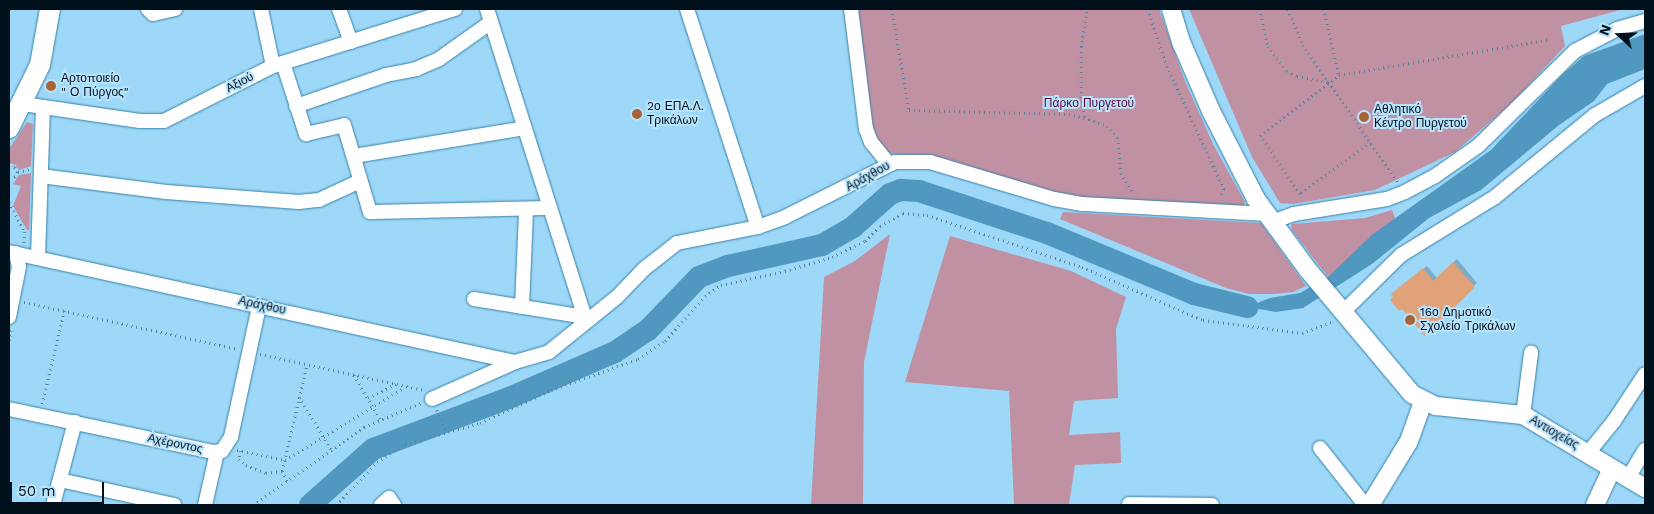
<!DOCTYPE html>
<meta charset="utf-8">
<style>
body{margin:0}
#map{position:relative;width:1654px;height:514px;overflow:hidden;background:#9ed8f9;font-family:"Work Sans",sans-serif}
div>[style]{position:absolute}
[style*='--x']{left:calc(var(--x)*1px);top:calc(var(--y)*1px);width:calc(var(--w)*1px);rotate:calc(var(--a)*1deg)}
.green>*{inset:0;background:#c091a3}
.water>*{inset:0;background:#5098bf}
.shadow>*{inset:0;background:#0003}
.river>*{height:22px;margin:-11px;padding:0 11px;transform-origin:11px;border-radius:11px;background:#5098bf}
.building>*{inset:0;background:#e1a279}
.path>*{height:2.5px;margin-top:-1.25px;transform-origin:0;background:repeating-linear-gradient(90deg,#5a829a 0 1px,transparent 0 5px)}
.roads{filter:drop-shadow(0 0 1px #3883a9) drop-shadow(0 0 1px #3883a9)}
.minor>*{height:14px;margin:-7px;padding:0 7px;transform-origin:7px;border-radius:7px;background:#fff}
.tertiary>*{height:18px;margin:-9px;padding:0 9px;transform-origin:9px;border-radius:9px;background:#fff}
.secondary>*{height:20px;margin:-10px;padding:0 10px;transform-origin:10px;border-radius:10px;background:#fff}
.dots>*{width:14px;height:14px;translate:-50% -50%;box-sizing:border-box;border:2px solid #b8e3fc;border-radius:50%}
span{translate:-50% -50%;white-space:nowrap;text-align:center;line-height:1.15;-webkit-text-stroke:4px #b8e3fc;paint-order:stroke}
.poi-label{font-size:12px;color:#00111c}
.left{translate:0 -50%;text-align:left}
.street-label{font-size:12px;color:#00111c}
.park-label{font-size:12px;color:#5b0435}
.frame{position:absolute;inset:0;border:10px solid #00111c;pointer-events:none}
.north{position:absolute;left:1594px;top:10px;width:50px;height:50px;-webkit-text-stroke:4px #b8e3fc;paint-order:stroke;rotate:290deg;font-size:14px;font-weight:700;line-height:20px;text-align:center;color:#00111c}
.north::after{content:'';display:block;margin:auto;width:18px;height:22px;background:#00111c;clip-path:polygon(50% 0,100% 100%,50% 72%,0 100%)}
.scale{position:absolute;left:10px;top:482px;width:94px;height:22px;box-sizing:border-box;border:2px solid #00111c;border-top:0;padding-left:6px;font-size:15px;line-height:18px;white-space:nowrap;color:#00111c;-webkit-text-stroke:4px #b8e3fc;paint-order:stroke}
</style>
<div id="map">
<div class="green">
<div style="clip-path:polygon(857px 9px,1159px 9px,1185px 81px,1213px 144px,1245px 202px,1242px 209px,1080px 199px,916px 156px,887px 153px,873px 139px)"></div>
<div style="clip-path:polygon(1189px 9px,1624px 9px,1561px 26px,1565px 46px,1512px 103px,1455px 152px,1375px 190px,1293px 204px,1280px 203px,1252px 157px)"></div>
<div style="clip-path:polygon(27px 122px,33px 124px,31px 166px,19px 170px,16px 165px,9px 163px,9px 149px)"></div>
<div style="clip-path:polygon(31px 173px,29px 230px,27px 230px,13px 206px,21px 186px,13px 184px,19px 175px)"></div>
<div style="clip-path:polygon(1392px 210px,1395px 218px,1328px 277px,1291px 229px,1292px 224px,1365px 218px)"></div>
<div style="clip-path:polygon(1063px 212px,1261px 223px,1306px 286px,1293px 292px,1275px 294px,1249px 294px,1226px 288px,1060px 219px)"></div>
<div style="clip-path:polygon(890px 234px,864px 362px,863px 505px,811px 505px,824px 277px,855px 261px)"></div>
<div style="clip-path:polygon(950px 236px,1071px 271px,1126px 297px,1116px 329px,1118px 398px,1074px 401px,1069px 435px,1120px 432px,1121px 463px,1075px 465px,1069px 505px,1014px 505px,1009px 391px,905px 382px)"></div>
</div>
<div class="water">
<div style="clip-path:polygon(1645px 34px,1645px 69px,1607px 84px,1594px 101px,1559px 125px,1481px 190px,1429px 218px,1372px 264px,1303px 308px,1276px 312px,1247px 307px,1270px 298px,1300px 293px,1328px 277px,1373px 234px,1491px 150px,1562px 75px,1584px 56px)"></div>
</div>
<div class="shadow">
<div style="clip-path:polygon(1457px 259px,1477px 283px,1425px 334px,1395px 297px,1396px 291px,1427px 266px,1437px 278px)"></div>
</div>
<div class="river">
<div style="--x:310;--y:505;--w:84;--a:-41.6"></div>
<div style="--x:373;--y:449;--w:145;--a:-20.6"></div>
<div style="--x:509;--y:398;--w:116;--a:-23.5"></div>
<div style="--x:615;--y:352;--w:40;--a:-34"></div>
<div style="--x:648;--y:330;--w:74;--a:-46.1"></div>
<div style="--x:699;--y:277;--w:31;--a:-21"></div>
<div style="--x:728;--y:266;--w:96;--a:-12.6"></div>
<div style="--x:822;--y:245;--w:36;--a:-30"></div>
<div style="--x:853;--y:227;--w:50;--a:-41.7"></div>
<div style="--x:890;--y:194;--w:12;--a:-20"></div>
<div style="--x:901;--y:190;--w:18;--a:3"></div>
<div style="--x:919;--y:191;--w:135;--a:18.2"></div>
<div style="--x:1047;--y:233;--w:159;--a:22.5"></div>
<div style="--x:1194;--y:294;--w:55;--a:13.8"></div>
</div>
<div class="building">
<div style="clip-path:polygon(1453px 262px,1475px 287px,1425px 336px,1402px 309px,1399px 311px,1390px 300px,1393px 297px,1391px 294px,1423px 268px,1433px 281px)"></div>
</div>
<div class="path">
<div style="--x:892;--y:9;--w:102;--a:80.4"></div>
<div style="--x:909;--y:110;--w:160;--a:1.4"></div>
<div style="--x:1069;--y:114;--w:21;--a:14"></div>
<div style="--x:1089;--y:119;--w:19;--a:21"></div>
<div style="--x:1107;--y:126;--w:16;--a:47"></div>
<div style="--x:1118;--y:138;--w:35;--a:85"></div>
<div style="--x:1121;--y:173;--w:23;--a:59"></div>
<div style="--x:1148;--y:9;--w:60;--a:71.6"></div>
<div style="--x:1167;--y:66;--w:136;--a:65.1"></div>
<div style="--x:1224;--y:189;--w:10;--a:114"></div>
<div style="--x:1260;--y:9;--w:38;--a:78"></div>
<div style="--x:1268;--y:46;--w:31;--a:53"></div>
<div style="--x:1287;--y:71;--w:11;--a:27"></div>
<div style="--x:1297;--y:76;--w:32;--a:11"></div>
<div style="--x:1288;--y:9;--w:39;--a:67"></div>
<div style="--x:1303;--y:45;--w:167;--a:55.3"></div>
<div style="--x:1324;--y:9;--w:68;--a:77.2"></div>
<div style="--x:1084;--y:117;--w:19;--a:-99"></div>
<div style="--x:1081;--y:98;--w:51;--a:-90"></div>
<div style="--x:1081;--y:47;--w:38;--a:-81"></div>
<div style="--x:1371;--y:143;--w:87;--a:144.3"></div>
<div style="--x:1300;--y:194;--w:70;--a:-124.6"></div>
<div style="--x:1260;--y:136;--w:100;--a:-37.7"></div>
<div style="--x:1339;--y:75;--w:211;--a:-9.6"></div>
<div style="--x:9;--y:166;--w:6;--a:9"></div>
<div style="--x:15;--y:167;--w:6;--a:59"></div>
<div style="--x:18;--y:172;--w:6;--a:121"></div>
<div style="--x:15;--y:177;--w:6;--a:171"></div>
<div style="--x:18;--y:172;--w:11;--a:-15"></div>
<div style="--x:9;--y:202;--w:34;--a:62"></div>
<div style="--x:25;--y:232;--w:12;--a:95"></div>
<div style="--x:24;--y:302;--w:219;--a:12.4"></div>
<div style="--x:9;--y:341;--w:13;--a:-81"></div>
<div style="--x:260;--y:354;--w:168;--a:12.4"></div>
<div style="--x:354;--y:375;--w:51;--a:59.4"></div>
<div style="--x:299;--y:397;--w:61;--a:58.4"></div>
<div style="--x:368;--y:398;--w:31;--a:-27"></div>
<div style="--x:42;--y:404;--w:96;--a:-76.7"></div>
<div style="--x:437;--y:410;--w:24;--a:66"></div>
<div style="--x:237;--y:450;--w:49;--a:11.8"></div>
<div style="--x:285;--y:460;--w:140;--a:-31.3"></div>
<div style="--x:241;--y:451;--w:8;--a:104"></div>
<div style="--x:239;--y:459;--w:9;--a:41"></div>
<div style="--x:246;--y:465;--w:22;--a:22"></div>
<div style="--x:266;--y:473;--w:16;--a:-7"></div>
<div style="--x:287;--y:481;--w:11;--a:-117"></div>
<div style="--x:282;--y:471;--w:110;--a:-76.8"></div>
<div style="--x:253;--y:505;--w:136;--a:-35.1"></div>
<div style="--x:364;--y:427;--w:62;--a:-22.8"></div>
<div style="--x:336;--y:505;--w:59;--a:-46.4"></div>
<div style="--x:377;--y:462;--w:33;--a:-33"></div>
<div style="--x:405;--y:444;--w:78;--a:-15.6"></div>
<div style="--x:480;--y:423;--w:78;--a:-24.9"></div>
<div style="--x:551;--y:390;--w:92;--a:-19.6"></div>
<div style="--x:638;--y:359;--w:32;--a:-34"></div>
<div style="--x:665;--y:341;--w:60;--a:-48.4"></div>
<div style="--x:705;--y:296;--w:19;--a:-35"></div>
<div style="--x:721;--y:285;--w:66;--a:-12.3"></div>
<div style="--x:785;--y:271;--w:49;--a:-16.6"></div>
<div style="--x:832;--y:257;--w:37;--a:-26"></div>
<div style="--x:865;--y:241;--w:21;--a:-45"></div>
<div style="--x:880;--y:226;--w:26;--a:-29"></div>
<div style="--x:903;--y:213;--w:24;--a:5"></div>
<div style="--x:927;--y:215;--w:163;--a:18.5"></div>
<div style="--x:1082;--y:267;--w:132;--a:23.7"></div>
<div style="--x:1203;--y:320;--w:100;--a:7.5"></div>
<div style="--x:1302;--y:333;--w:33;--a:-20"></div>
</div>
<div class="roads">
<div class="minor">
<div style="--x:148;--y:9;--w:7;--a:45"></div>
<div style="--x:153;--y:14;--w:23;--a:-13"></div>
<div style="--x:261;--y:9;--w:58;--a:78.1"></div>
<div style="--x:339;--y:9;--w:35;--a:70"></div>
<div style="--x:487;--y:9;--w:327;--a:72.4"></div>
<div style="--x:687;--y:9;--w:229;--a:72"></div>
<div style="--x:851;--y:9;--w:121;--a:82.9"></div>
<div style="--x:866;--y:129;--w:14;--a:69"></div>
<div style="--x:871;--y:142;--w:28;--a:51"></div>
<div style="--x:283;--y:63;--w:75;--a:72.1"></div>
<div style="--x:306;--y:134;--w:39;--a:-13"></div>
<div style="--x:344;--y:125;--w:91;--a:73.4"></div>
<div style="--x:370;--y:212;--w:180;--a:-1.3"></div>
<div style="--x:23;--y:104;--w:118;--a:8.3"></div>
<div style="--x:140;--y:121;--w:24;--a:0"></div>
<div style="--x:164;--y:121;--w:122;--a:-26.8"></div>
<div style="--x:273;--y:66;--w:191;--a:-17.4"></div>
<div style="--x:296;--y:106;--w:95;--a:-19"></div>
<div style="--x:386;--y:75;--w:31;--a:-11"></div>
<div style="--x:416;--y:69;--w:25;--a:-23"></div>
<div style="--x:439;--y:59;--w:64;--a:-35.4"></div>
<div style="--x:354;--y:156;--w:173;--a:-9.3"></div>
<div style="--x:41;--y:176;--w:126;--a:7.3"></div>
<div style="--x:166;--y:192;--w:133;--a:4.3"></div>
<div style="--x:299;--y:202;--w:20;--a:-6"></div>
<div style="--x:319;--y:200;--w:45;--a:-24.9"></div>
<div style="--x:1272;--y:222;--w:23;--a:-20"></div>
<div style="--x:1294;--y:214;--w:94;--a:-9.2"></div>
<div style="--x:1387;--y:199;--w:19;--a:-21"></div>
<div style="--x:1405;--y:192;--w:34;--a:-28"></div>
<div style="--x:1435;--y:176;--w:52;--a:-34.9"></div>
<div style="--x:1478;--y:146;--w:136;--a:-44.4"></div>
<div style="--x:1575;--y:51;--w:47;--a:-27.6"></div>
<div style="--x:1617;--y:29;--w:29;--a:-16"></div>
<div style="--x:9;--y:252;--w:518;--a:12.26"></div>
<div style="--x:38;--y:258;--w:151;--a:-88.1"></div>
<div style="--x:474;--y:299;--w:112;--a:9.2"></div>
<div style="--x:522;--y:307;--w:97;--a:-87.6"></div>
<div style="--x:1343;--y:312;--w:81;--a:-44.5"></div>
<div style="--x:1401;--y:255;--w:110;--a:-31.7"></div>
<div style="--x:1495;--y:197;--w:129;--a:-39.4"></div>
<div style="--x:1595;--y:115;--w:58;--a:-30.1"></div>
<div style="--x:9;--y:317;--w:51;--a:-78.7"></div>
<div style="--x:19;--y:267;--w:14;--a:-102"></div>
<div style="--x:432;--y:399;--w:91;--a:-24"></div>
<div style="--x:515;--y:362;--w:35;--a:-16"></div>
<div style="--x:549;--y:352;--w:87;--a:-39"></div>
<div style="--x:617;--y:297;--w:39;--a:-46"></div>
<div style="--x:644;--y:269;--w:42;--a:-38.2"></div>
<div style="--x:677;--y:243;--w:83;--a:-11.2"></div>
<div style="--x:758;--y:227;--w:29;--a:-20"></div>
<div style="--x:785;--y:217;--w:123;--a:-26.6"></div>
<div style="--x:895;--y:162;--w:35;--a:0"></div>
<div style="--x:930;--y:162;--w:129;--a:16.6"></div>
<div style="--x:1054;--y:199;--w:29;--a:10"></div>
<div style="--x:1083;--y:204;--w:182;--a:3.1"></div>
<div style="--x:9;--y:409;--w:208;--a:11.9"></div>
<div style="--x:213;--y:452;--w:9;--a:-6"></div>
<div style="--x:222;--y:451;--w:17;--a:-57"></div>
<div style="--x:231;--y:437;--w:134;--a:-77.9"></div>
<div style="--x:1523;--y:415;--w:63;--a:-82.6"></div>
<div style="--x:1320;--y:448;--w:73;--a:51.7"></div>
<div style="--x:1588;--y:453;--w:41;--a:-50.9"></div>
<div style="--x:1614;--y:421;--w:56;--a:-56.6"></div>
<div style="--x:1628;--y:478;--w:33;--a:-59"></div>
<div style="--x:60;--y:480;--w:117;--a:12.4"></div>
<div style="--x:1129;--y:504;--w:83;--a:0.7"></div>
<div style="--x:53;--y:505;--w:86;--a:-75.2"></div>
<div style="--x:205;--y:505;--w:54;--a:-77.2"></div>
<div style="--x:381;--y:505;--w:11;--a:-41"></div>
<div style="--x:389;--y:498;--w:9;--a:54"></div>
</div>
<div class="tertiary">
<div style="--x:1171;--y:9;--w:37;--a:73"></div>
<div style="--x:1182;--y:44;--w:73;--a:66.6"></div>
<div style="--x:1211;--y:111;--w:99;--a:62.9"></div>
<div style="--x:1256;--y:199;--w:88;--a:53.8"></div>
<div style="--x:1308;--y:270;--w:162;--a:50"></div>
<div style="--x:1412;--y:394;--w:27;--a:27"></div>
<div style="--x:1436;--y:406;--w:87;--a:5.9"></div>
<div style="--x:1523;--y:415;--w:142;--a:30.9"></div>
<div style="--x:1370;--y:505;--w:75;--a:-58.6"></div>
<div style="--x:1409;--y:441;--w:41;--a:-70.3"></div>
<div style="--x:1595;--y:505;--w:40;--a:-65"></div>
</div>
<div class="secondary">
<div style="--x:9;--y:128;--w:70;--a:-63.8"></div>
<div style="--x:40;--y:65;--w:57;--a:-79.9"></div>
</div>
</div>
<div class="dots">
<div style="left:51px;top:86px;background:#a76333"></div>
<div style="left:637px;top:114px;background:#a76333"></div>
<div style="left:1364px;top:117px;background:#a76333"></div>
<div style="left:1410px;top:320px;background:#a76333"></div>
</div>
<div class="poi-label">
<span class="left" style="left:61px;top:86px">Αρτοποιείο<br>" Ο Πύργος"</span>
<span class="left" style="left:647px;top:114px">2ο ΕΠΑ.Λ.<br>Τρικάλων</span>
<span class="left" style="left:1374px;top:117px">Αθλητικό<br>Κέντρο Πυργετού</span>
<span class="left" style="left:1420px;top:320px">16ο Δημοτικό<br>Σχολείο Τρικάλων</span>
</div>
<div class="street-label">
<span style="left:240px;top:83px;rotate:-28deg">Αξιού</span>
<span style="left:868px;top:177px;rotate:-29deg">Αράχθου</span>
<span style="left:262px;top:306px;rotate:12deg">Αράχθου</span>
<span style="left:1554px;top:433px;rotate:30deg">Αντιοχείας</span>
<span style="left:175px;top:444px;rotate:12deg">Αχέροντος</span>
</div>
<div class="park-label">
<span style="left:1089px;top:104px">Πάρκο Πυργετού</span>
</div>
<div class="frame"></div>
<div class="north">N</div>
<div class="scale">50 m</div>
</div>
